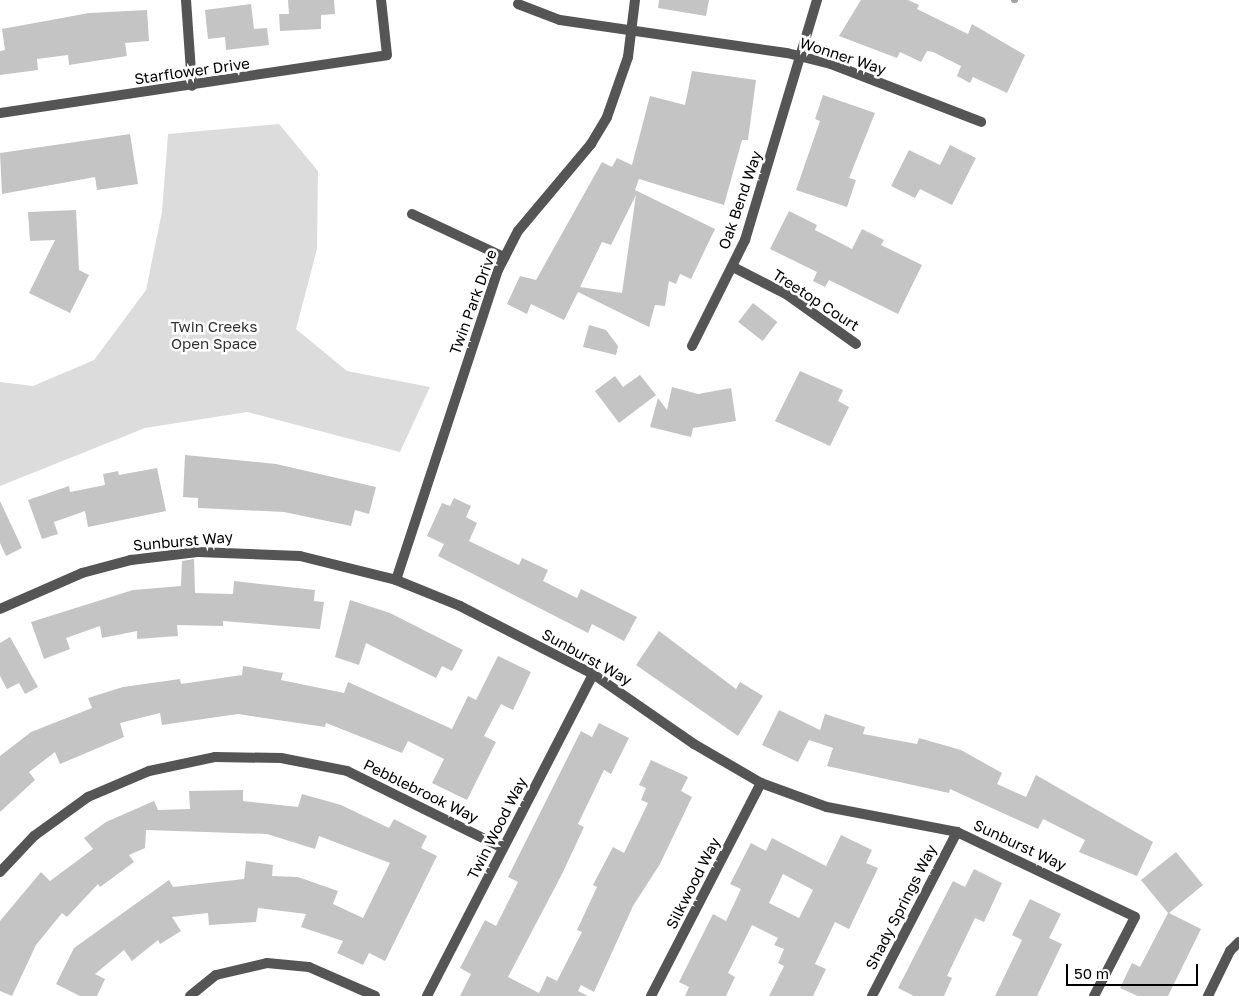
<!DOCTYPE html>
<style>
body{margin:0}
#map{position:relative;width:1239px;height:996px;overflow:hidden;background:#fff;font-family:"Golos Text",sans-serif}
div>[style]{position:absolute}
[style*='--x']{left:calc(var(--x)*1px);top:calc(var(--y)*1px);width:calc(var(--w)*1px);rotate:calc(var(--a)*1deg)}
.green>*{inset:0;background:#dcdcdc}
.stream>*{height:5.5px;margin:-2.75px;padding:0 2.75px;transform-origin:2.75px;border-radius:2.75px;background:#a3a3a3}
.building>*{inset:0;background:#c4c4c4;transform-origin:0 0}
.minor>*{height:10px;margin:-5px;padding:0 5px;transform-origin:5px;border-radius:5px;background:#555}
span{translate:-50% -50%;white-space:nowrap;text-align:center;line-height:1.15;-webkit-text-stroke:5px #fff;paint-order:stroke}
.street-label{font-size:15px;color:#000}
.park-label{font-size:15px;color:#333}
.scale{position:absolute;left:1066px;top:964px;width:132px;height:22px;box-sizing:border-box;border:2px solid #000;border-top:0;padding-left:6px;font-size:15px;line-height:18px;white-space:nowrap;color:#000;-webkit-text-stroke:4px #fff;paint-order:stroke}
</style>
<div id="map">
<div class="green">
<div style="clip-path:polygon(279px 124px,318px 171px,317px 249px,296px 329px,347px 371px,430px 387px,400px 452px,247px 412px,145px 428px,0 486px,0 382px,33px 386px,94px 360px,146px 290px,162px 212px,168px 134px)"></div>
</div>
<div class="stream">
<div style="--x:1014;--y:0;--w:1;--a:0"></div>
</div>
<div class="building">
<div style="clip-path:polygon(288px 0,334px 0,335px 14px,321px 15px,321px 29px,280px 31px,279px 14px,289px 14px)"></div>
<div style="clip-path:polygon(659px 0,709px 0,706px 16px,658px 8px)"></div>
<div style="clip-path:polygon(861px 0,908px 0,919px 5px,917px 9px,968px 34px,972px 24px,1025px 55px,1007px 93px,973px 77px,970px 83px,957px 76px,961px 66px,933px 52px,927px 51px,921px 62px,900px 52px,897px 58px,839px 36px)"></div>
<div style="clip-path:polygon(251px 4px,254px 29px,267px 28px,269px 45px,226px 50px,225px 37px,208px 39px,205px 10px)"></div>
<div style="clip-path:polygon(147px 10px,149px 41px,125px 43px,127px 56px,69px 65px,68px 55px,37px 59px,38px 70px,0 75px,0 51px,5px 50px,2px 29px,89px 13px)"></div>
<div style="clip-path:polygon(evenodd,692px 71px,756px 80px,748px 140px,742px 140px,724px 205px,639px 179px,635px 190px,715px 229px,691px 279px,680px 274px,676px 284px,669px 281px,665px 306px,655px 305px,649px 327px,578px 292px,564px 320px,531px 304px,527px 314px,507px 304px,520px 276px,536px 280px,602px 162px,612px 167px,617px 158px,632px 165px,650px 96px,685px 105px,692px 71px,636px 195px,622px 293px,580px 287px,602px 242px,611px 245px,636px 195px)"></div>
<div style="clip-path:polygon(823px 95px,875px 113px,849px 178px,856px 180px,847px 207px,796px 190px,820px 121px,815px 119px)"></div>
<div style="clip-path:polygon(130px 134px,138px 184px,97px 190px,95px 177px,2px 194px,0 153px)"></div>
<div style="clip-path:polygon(950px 145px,976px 158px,952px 205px,920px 189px,915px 198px,891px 186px,909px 150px,940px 165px)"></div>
<div style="clip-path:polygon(76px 210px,79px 270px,89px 275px,70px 313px,29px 293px,55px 240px,30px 241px,28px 212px)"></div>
<div style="clip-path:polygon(789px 211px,817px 225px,815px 230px,852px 249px,862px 229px,884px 240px,881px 245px,922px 265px,898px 314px,829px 280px,825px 287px,813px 281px,817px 272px,770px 249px)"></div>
<div style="left:753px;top:303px;width:31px;height:24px;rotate:38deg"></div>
<div style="clip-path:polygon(589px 325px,606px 330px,618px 346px,616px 355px,583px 347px)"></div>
<div style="clip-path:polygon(800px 371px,843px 390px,838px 401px,849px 407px,830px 446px,775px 421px)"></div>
<div style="clip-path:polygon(640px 375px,656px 395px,619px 423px,595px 391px,615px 376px,623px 387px)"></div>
<div style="clip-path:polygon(672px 387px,698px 394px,731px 388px,736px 421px,693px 428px,691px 437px,650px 427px,658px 398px,667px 410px)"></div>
<div style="clip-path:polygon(185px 455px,276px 464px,376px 487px,369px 514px,355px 510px,351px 526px,284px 512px,198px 508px,198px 498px,183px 497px)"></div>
<div style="clip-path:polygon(157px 468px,166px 511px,88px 527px,85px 511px,54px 522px,58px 534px,42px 539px,28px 500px,69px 486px,70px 492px,105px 485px,103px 474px,118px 471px,119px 475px)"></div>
<div style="clip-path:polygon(454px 498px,471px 506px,466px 517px,477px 523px,469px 541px,519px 565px,522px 558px,548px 570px,543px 581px,577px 598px,581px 589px,637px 617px,624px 641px,592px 624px,588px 633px,438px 556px,444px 544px,427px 536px,442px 503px,450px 506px)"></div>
<div style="clip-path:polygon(0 501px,22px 548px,6px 556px,0 543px)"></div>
<div style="clip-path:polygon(194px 559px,195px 593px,233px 594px,234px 581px,315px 590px,314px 601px,324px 602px,320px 629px,223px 621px,223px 626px,177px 625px,178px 636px,137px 639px,137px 631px,102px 638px,100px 626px,66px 638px,70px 649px,44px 659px,31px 622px,133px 590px,181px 586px,182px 561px)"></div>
<div style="clip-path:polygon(350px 600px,390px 613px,463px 650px,452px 671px,442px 666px,436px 678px,366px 643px,359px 665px,335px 657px)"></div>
<div style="clip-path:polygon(659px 631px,736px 689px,740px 682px,763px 696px,738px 736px,636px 665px)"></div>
<div style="clip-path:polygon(10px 637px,38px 687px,25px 694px,19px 683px,7px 689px,0 676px,0 643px)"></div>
<div style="clip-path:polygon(498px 656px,531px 672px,513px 710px,501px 704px,484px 736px,496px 742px,467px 800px,432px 783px,444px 759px,408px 741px,402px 753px,326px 723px,325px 727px,238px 714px,162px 725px,160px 713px,120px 723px,124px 737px,60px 764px,55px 752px,29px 772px,35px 780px,0 812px,0 756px,31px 732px,92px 708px,88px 698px,123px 687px,180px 679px,181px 684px,242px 675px,243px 666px,283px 673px,281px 680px,344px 693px,348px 682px,452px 729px,468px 696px,476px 700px)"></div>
<div style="clip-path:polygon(779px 710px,820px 730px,825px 714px,865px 727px,863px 734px,917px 744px,919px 738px,961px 750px,1002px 773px,997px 784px,1026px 797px,1036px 775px,1153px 842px,1137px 876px,1079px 852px,1085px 840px,1043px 819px,1038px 829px,950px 789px,949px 793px,827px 766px,833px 748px,809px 740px,798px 762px,762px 745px)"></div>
<div style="clip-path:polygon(599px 723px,629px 738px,611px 774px,604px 770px,578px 824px,584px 827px,562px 874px,508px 977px,539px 993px,547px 976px,557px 981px,582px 932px,577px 930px,597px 887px,593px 885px,613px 847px,624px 853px,648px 803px,641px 800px,646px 788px,639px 785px,651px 760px,688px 777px,681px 791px,692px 797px,660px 864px,633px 906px,594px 992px,581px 985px,578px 991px,588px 996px,460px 996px,471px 974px,460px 968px,485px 920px,496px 926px,518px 882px,508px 877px,581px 731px,592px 737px)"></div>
<div style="clip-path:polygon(243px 790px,243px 801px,298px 807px,302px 794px,341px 805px,389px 828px,394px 819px,427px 836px,421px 848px,437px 856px,385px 961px,369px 953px,363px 965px,337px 953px,343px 941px,301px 927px,306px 914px,258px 908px,256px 922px,209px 925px,208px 913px,172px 917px,181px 931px,160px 944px,158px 940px,132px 961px,124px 950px,95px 974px,105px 979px,97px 996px,80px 996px,56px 984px,74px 948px,169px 880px,173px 887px,244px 879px,246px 861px,273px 865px,272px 876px,298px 877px,338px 891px,333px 904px,363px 918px,390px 863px,319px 836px,315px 849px,267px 834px,146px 830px,145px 848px,129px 855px,134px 862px,100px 887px,98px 884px,67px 917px,62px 913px,36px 945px,12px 996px,0 991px,0 921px,41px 872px,50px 881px,93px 849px,84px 838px,106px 822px,154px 801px,158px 810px,190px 809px,189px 791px)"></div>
<div style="clip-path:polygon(evenodd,841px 835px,872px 850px,866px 863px,878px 868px,849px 929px,835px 922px,815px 964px,826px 969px,813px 996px,769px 996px,784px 966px,778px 963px,784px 949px,774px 945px,778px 938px,752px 925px,728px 973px,735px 977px,726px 996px,685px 996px,689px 987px,679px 982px,713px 914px,726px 921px,741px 889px,730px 884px,751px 843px,766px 851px,772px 838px,826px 866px,841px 835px,783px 874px,813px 890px,799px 918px,769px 903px,783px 874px)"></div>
<div style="clip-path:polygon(1176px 852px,1203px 885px,1169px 913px,1201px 929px,1168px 996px,1138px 996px,1120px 988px,1132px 963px,1140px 967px,1168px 913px,1141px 880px)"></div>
<div style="clip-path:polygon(974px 869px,1002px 883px,984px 922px,975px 918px,947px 976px,952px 978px,944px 996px,914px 996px,898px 988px,953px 881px,965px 887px)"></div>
<div style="clip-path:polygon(1030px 899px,1061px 914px,1049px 938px,1062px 944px,1037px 996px,995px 996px,1022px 940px,1012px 935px)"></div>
</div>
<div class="minor">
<div style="--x:186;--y:0;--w:86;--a:86"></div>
<div style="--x:518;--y:4;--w:45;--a:20.9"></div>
<div style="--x:560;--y:20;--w:229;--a:8.3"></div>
<div style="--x:787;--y:53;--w:45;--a:14"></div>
<div style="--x:831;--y:64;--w:161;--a:21.1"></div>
<div style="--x:0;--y:113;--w:391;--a:-8.5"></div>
<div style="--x:387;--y:55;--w:55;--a:-96.2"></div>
<div style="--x:412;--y:214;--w:102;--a:25.1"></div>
<div style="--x:733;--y:267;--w:59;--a:27"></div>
<div style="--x:786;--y:294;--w:86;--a:35.5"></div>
<div style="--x:692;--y:346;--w:119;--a:-63.4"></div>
<div style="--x:745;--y:240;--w:251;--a:-73.3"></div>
<div style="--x:396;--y:580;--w:326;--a:-71.8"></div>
<div style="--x:498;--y:270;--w:44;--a:-62.9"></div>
<div style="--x:518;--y:231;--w:114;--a:-50"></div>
<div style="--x:591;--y:144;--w:31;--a:-59"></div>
<div style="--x:607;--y:117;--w:64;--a:-70.7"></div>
<div style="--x:628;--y:57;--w:57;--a:-83"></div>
<div style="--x:0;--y:609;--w:90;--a:-23.7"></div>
<div style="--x:82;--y:573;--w:51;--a:-14.9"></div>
<div style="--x:131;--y:560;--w:67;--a:-6.8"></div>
<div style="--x:198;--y:552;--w:102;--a:2.2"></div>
<div style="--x:300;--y:556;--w:99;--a:14"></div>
<div style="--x:396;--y:580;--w:69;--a:22.1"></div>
<div style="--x:460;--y:606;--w:149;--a:27.1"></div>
<div style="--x:593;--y:674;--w:123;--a:34.7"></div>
<div style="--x:694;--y:744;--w:78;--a:30.2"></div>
<div style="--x:761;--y:783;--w:70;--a:20"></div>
<div style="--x:827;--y:807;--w:132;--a:10.9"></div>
<div style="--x:957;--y:832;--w:197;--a:25.5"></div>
<div style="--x:1135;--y:917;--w:89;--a:117.4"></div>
<div style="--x:0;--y:872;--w:50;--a:-46.6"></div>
<div style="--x:34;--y:836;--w:67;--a:-35.8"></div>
<div style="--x:88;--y:797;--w:66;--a:-23.1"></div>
<div style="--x:149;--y:771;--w:67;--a:-12"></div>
<div style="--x:215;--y:757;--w:66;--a:0.9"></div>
<div style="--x:281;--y:758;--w:67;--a:11.1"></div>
<div style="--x:347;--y:771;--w:174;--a:26.3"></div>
<div style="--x:190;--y:996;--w:33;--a:-39"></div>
<div style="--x:216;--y:975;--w:52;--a:-13.2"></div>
<div style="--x:267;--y:963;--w:42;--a:5.4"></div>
<div style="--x:309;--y:967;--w:72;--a:23.7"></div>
<div style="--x:427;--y:996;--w:362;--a:-62.7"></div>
<div style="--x:651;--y:996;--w:240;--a:-62.7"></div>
<div style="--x:872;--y:996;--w:185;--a:-62.6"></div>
<div style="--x:1208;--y:996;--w:50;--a:-63.9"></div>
<div style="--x:1230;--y:951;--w:13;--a:-45"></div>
</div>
<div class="street-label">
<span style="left:843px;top:56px;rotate:18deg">Wonner Way</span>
<span style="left:192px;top:71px;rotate:-8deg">Starflower Drive</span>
<span style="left:740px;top:200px;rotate:-71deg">Oak Bend Way</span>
<span style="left:816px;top:300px;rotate:33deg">Treetop Court</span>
<span style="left:473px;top:302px;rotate:-70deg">Twin Park Drive</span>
<span style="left:183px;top:541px;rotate:-5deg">Sunburst Way</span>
<span style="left:587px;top:657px;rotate:29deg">Sunburst Way</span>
<span style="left:421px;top:791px;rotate:26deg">Pebblebrook Way</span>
<span style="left:497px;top:828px;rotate:-63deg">Twin Wood Way</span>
<span style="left:1020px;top:845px;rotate:25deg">Sunburst Way</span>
<span style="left:693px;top:883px;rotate:-63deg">Silkwood Way</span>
<span style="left:901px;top:907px;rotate:-63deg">Shady Springs Way</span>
</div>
<div class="park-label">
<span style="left:214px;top:335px">Twin Creeks<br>Open Space</span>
</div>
<div class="scale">50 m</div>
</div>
